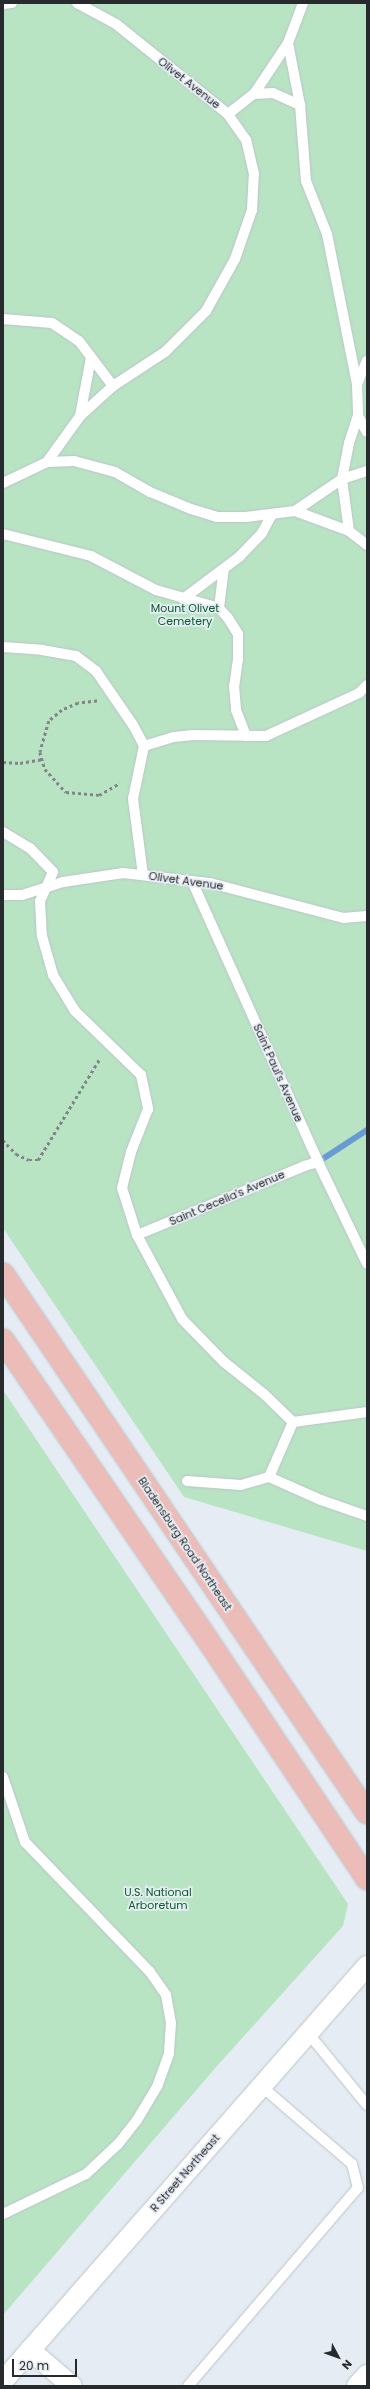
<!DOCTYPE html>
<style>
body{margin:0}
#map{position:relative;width:370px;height:2389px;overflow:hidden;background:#e6ecf3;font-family:Poppins,sans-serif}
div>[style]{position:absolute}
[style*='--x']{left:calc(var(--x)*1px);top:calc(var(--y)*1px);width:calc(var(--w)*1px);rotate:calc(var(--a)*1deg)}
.green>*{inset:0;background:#b8e4c3}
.stream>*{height:6px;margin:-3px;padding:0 3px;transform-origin:3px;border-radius:3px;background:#689bd4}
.path>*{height:2.5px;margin-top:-1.25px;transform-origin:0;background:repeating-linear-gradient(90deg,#808589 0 3px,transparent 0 6px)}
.roads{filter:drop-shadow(0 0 1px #bdc4ca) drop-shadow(0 0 1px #bdc4ca)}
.service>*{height:10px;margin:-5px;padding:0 5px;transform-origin:5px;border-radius:5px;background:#fff}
.minor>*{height:20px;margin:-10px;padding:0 10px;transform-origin:10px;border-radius:10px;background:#fff}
.primary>*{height:22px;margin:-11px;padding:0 11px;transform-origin:11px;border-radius:11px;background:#ecbcb9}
span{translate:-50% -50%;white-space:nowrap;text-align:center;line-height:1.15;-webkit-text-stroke:3.5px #e6ecf3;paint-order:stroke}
.street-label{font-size:11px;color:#282b2d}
.park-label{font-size:11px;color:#075c2e}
.frame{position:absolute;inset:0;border:4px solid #282b2d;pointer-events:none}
.north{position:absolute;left:318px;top:2337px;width:40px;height:40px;-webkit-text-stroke:3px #e6ecf3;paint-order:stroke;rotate:131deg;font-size:11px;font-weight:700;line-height:16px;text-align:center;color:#282b2d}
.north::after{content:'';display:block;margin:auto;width:14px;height:18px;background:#282b2d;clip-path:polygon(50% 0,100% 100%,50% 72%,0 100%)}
.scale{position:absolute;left:12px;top:2359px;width:65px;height:18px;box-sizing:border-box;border:2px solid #282b2d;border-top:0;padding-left:5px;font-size:12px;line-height:14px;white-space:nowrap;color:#282b2d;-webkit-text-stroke:3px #e6ecf3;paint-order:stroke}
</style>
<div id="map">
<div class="green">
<div style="clip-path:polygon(3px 3px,367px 3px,367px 1551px,184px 1497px,3px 1228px)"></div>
<div style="clip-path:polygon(3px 1390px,348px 1904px,343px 1926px,217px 2066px,3px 2315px)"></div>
</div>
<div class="stream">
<div style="--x:318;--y:1162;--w:59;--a:-33.1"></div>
</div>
<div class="path">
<div style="--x:97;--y:701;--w:19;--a:174"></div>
<div style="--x:78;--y:703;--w:17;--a:156"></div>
<div style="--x:62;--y:710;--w:17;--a:140"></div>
<div style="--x:49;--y:721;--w:32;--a:106"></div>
<div style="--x:40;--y:752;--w:18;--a:74"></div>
<div style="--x:45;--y:769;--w:31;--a:48"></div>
<div style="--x:66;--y:792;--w:33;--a:5"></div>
<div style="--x:99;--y:795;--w:24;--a:-30"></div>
<div style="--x:3;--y:762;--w:17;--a:3"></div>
<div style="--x:20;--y:763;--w:22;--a:-10"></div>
<div style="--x:3;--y:1140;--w:19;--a:47"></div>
<div style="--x:16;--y:1154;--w:14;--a:25"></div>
<div style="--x:29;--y:1160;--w:9;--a:0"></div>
<div style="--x:38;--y:1160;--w:119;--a:-58.7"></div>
</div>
<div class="roads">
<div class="service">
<div style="--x:77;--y:3;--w:44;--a:28.3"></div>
<div style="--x:116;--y:24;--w:144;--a:38.8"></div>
<div style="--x:228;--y:114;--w:33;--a:-38"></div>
<div style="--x:254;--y:94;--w:61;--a:-56.3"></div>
<div style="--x:288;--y:43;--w:43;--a:-69.4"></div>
<div style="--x:3;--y:4;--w:9;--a:-6"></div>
<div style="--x:288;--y:43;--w:63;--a:79"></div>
<div style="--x:300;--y:105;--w:76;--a:85.5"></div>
<div style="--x:306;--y:181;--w:57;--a:68.4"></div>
<div style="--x:327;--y:234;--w:153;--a:78.7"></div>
<div style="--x:357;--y:384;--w:32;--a:88"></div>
<div style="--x:358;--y:416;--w:18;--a:61"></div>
<div style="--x:254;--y:94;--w:19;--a:-3"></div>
<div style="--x:273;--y:93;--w:30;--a:24"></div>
<div style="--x:3;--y:319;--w:49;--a:4.7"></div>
<div style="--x:52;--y:323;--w:32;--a:34"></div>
<div style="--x:79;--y:341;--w:56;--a:52.9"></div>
<div style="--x:357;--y:384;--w:25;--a:-67"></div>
<div style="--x:80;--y:416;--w:59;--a:-79.3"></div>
<div style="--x:47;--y:462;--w:57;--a:-54.3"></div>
<div style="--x:80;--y:416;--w:45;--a:-42.3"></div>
<div style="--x:113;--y:386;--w:62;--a:-33.2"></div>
<div style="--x:165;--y:352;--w:58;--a:-45"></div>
<div style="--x:206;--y:311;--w:60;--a:-60.9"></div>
<div style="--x:235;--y:259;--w:52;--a:-70.9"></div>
<div style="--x:252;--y:210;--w:36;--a:-87"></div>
<div style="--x:254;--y:174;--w:35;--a:-103"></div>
<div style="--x:246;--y:140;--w:32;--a:-125"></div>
<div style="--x:3;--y:483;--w:49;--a:-25.5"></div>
<div style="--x:47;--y:462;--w:27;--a:-2"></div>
<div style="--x:74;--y:461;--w:42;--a:15"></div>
<div style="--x:115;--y:472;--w:40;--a:29.7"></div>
<div style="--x:150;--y:492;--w:44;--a:22.5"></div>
<div style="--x:191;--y:509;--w:27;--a:17"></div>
<div style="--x:217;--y:517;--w:29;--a:0"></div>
<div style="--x:246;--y:517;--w:49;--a:-7"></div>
<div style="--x:295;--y:511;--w:57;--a:-34.2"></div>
<div style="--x:342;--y:479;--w:26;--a:-18"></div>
<div style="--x:295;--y:511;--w:58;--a:20.3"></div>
<div style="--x:349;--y:531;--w:23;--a:38"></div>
<div style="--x:349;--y:531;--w:52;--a:-97.7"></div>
<div style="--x:342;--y:479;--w:37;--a:-79"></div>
<div style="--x:349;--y:443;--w:28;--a:-72"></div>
<div style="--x:3;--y:534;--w:91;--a:14"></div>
<div style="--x:91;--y:556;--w:73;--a:27.6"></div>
<div style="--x:156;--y:590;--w:66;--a:15.9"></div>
<div style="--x:219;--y:608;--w:13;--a:48"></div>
<div style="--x:228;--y:618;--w:19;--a:58"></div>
<div style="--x:238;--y:634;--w:25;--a:90"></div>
<div style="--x:238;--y:659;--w:27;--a:98"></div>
<div style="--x:234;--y:686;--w:24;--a:85"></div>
<div style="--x:236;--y:710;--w:28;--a:69"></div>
<div style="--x:183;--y:599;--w:70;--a:-36.9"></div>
<div style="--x:239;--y:557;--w:33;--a:-46"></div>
<div style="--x:262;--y:533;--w:19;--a:-62"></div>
<div style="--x:219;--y:608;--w:39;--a:-83"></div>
<div style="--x:3;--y:647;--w:39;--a:4"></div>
<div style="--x:42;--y:650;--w:35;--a:10"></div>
<div style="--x:76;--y:656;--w:25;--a:37"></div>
<div style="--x:96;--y:671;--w:65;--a:55.6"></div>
<div style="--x:133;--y:725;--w:24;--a:62"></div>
<div style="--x:144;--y:746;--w:31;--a:-17"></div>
<div style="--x:174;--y:737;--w:19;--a:-6"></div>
<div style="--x:193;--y:735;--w:73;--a:0.8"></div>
<div style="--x:266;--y:736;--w:102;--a:-24.8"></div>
<div style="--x:359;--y:693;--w:11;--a:-45"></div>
<div style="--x:3;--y:832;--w:31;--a:31"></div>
<div style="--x:30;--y:848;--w:33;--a:46"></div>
<div style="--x:53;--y:872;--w:32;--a:114"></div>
<div style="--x:40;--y:901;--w:35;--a:87"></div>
<div style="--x:42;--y:936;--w:41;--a:74.2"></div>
<div style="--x:53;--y:975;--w:42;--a:58.6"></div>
<div style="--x:75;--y:1011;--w:92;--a:44.1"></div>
<div style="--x:141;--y:1075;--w:35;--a:78"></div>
<div style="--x:148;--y:1109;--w:46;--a:111.6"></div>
<div style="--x:131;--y:1152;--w:37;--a:104"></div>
<div style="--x:122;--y:1188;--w:49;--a:72.3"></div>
<div style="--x:137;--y:1235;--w:95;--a:61.8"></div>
<div style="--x:182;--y:1319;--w:60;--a:45.7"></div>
<div style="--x:224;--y:1362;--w:51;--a:38.7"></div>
<div style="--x:264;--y:1394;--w:40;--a:44"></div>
<div style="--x:143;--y:875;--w:77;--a:-97.5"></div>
<div style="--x:133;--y:799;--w:54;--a:-78.3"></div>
<div style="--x:192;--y:881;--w:308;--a:65.8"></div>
<div style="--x:318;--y:1162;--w:113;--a:64.3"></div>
<div style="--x:3;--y:895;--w:19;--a:0"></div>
<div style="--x:22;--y:895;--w:43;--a:-17.6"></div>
<div style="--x:63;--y:882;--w:61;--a:-8.5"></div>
<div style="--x:123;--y:873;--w:88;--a:6.6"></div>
<div style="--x:210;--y:883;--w:138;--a:14.7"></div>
<div style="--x:343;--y:918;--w:24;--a:-5"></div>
<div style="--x:137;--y:1235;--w:181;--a:-22.4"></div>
<div style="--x:304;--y:1166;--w:15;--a:-16"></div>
<div style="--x:293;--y:1422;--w:75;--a:-7.7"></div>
<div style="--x:269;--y:1477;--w:57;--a:23.9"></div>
<div style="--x:321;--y:1500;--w:49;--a:19.2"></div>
<div style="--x:187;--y:1481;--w:54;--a:4.2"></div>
<div style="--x:241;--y:1485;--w:29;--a:-16"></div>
<div style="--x:269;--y:1477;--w:60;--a:-66.4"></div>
<div style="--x:3;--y:1777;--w:69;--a:71.3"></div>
<div style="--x:25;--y:1842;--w:180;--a:46.1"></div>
<div style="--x:150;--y:1972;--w:28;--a:55"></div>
<div style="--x:166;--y:1995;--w:28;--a:80"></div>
<div style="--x:171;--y:2023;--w:31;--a:94"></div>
<div style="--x:169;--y:2054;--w:33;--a:110"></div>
<div style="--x:158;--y:2085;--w:41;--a:121"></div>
<div style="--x:137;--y:2120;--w:31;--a:128"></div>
<div style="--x:118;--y:2144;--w:44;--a:136.8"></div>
<div style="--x:86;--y:2174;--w:92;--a:154.3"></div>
<div style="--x:308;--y:2033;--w:93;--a:50.7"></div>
<div style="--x:188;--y:2386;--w:261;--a:-49.4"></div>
<div style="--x:358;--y:2188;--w:25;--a:-104"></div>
<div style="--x:352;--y:2164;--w:120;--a:-139.4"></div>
</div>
<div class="minor">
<div style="--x:30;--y:2350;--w:55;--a:40.6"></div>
<div style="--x:3;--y:2381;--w:552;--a:-48.75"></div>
<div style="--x:357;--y:2386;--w:15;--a:-48"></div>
</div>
<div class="primary">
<div style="--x:3;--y:1274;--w:650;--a:55.97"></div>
<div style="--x:3;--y:1340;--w:351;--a:55.7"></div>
<div style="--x:201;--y:1630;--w:299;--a:56.3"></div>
</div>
</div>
<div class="street-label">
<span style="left:189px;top:83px;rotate:38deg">Olivet Avenue</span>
<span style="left:186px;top:881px;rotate:8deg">Olivet Avenue</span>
<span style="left:278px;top:1073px;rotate:66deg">Saint Paul's Avenue</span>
<span style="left:227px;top:1198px;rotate:-23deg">Saint Cecelia's Avenue</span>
<span style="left:185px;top:1544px;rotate:56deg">Bladensburg Road Northeast</span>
<span style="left:185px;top:2173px;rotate:-49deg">R Street Northeast</span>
</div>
<div class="park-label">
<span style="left:185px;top:615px">Mount Olivet<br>Cemetery</span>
<span style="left:158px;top:1899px">U.S. National<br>Arboretum</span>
</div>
<div class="frame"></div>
<div class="north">N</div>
<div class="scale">20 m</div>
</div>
